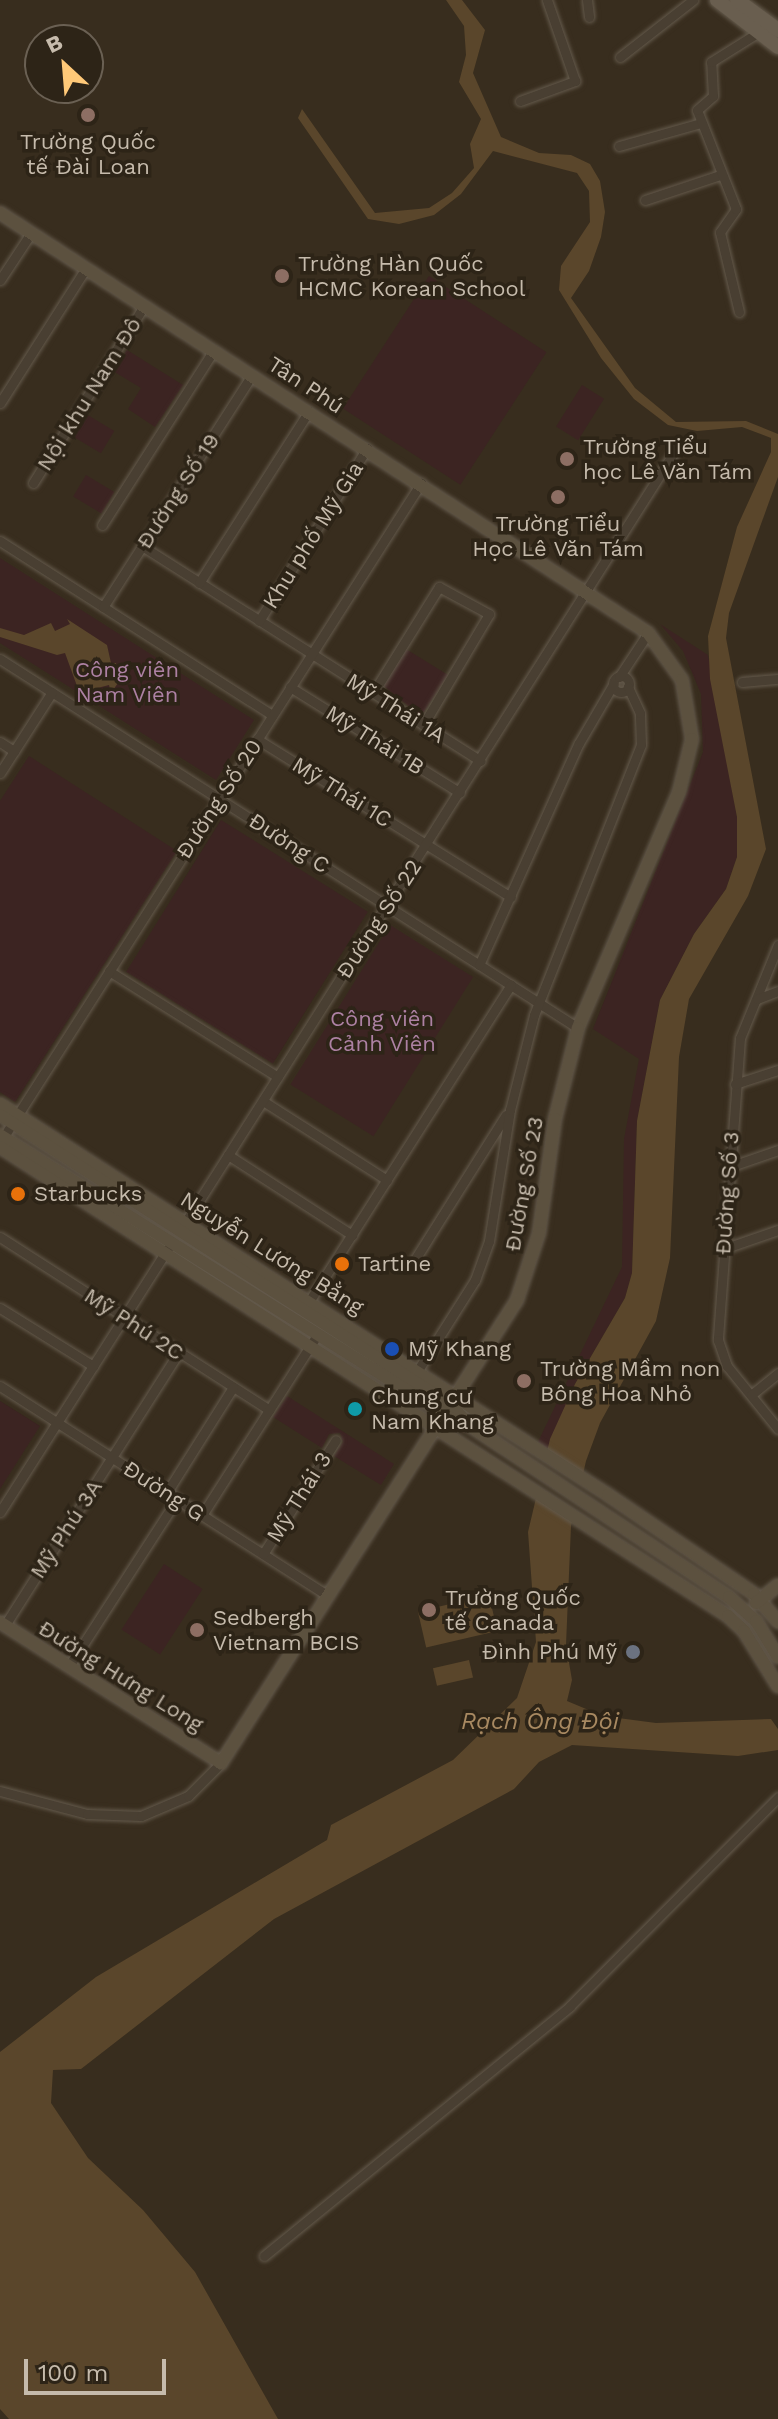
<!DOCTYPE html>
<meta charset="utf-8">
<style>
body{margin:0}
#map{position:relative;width:778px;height:2419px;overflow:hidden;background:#382d1e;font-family:"Work Sans",sans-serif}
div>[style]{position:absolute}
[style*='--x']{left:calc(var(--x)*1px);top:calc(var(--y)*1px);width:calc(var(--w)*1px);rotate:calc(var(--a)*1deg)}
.green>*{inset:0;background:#3c2422;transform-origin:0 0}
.water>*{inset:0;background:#5a462b;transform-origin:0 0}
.pier>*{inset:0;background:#382d1e}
.roads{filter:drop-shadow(0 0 2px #645a4c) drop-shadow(0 0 2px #645a4c)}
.street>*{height:9px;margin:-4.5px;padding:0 4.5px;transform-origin:4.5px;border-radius:4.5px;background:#493f32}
.street>.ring{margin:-4.5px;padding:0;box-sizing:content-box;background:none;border:9px solid #493f32;border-radius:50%}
.secondary>*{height:12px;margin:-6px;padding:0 6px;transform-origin:6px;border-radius:6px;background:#5c513f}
.primary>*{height:14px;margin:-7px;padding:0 7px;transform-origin:7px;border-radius:7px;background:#695e4f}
.dots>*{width:22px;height:22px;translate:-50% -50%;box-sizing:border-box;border:4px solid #2d2417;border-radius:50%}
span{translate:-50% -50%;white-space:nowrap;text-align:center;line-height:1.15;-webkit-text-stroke:7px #2d2417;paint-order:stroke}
.poi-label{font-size:22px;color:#c6bbac}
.left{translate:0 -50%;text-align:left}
.right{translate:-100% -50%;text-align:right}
.street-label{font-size:22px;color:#c6bbac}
.park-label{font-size:22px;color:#ad81a3}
.water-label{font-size:24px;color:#a88961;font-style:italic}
.north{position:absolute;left:24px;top:24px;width:80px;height:80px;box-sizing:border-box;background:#2d2417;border:2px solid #6a6053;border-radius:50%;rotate:334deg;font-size:22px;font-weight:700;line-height:32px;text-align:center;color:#c6bbac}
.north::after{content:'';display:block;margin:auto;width:28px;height:36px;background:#ffc978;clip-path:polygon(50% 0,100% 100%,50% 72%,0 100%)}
.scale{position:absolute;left:24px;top:2359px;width:142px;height:36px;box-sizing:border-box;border:4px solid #c6bbac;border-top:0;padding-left:10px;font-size:24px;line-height:28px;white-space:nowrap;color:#c6bbac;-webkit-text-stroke:6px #2d2417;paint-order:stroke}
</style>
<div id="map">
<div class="green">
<div style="left:429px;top:276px;width:140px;height:158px;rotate:33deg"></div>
<div style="clip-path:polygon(127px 350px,183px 385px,155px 427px,128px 409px,141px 388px,113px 371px)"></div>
<div style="left:582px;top:385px;width:26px;height:49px;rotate:32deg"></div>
<div style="left:86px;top:414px;width:33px;height:26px;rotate:31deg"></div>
<div style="left:86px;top:475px;width:33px;height:25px;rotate:31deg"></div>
<div style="clip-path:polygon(0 558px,254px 720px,216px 780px,0 643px)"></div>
<div style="clip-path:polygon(660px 624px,708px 655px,737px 817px,737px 857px,726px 889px,694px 934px,660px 1000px,637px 1121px,632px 1273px,625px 1298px,575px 1384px,548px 1449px,538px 1442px,622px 1267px,624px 1139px,639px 1059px,593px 1029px,703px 752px,701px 694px,683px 651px)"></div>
<div style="clip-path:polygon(406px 649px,448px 675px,424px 712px,418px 714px,384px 686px)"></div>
<div style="clip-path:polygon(29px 756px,177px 851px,15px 1102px,0 1092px,0 801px)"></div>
<div style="left:221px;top:820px;width:173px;height:179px;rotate:32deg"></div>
<div style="left:390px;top:925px;width:98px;height:188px;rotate:32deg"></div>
<div style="clip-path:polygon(287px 1396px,394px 1464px,381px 1485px,334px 1456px,343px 1442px,340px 1433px,329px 1434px,322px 1448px,273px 1417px)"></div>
<div style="clip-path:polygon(0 1401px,40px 1426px,0 1489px)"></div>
<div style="left:164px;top:1564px;width:46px;height:78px;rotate:33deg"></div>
</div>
<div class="water">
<div style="clip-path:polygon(446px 0,462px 0,485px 30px,473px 73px,501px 137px,539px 153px,571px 155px,590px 164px,600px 181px,605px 212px,601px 237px,589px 271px,571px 298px,635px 388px,676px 422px,746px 421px,778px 434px,778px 477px,729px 613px,726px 638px,766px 849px,748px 896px,689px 999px,679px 1057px,670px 1258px,656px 1321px,600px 1423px,586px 1461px,571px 1526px,566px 1645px,572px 1680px,567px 1701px,603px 1716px,656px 1723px,771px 1719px,778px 1729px,778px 1750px,738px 1756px,572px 1745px,539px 1762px,514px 1789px,274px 1919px,81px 2069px,53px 2070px,51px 2103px,88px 2158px,143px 2210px,195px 2272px,278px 2419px,9px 2419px,0 2409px,0 2052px,96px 1977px,327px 1840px,331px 1825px,453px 1760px,517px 1698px,536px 1642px,528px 1532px,550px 1439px,575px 1384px,625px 1298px,632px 1273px,637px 1121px,660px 1000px,694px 934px,726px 889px,737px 857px,737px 817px,710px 679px,708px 636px,737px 527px,771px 452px,771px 438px,742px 427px,697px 431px,668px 425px,634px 399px,601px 358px,559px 290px,561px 266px,590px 222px,589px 191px,577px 173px,493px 151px,461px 194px,434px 215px,399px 224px,368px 219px,298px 118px,302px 109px,375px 213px,429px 208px,452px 193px,474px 168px,470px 144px,481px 119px,459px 82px,466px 55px,464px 26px)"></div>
<div style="clip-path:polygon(67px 619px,107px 645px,111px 663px,116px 663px,118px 683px,111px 693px,109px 685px,90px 690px,77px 686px,65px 653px,57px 655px,0 637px,0 628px,24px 635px,51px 623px,55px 631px,70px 624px)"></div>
<div style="left:489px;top:1595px;width:37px;height:73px;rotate:77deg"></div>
<div style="left:469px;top:1660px;width:18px;height:37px;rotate:77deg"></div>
</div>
<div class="pier">
<div style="clip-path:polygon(544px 1447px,587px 1475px,575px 1524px,533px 1497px)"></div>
</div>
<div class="roads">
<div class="street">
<div style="--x:587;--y:0;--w:17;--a:83"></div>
<div style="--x:620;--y:57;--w:93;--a:-38"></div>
<div style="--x:520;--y:101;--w:59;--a:-20"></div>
<div style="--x:575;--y:81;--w:86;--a:-109.1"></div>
<div style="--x:619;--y:146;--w:85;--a:-15.7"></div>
<div style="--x:645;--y:200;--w:79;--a:-18.4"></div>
<div style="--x:0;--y:280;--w:56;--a:-56.6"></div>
<div style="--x:739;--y:312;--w:82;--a:-103.4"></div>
<div style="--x:720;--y:232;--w:28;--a:-55"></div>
<div style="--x:736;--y:209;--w:106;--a:-111.5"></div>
<div style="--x:697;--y:110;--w:21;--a:-41"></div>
<div style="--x:713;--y:96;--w:34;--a:-93"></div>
<div style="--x:711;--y:62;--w:57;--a:-32"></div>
<div style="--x:0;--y:403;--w:160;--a:-57.5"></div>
<div style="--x:33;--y:483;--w:209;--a:-57.9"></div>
<div style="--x:102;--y:525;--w:208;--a:-57.4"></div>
<div style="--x:0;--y:541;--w:323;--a:32.6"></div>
<div style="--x:142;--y:546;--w:401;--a:32.4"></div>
<div style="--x:199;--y:583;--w:204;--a:-57.4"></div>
<div style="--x:103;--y:607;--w:276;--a:-57.3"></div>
<div style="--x:259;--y:621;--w:204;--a:-58"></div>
<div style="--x:0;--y:659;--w:686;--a:32.55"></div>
<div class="ring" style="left:613px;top:676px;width:7px;height:7px"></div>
<div style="--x:619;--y:677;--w:53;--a:-56.6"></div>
<div style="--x:742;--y:682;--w:36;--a:-5"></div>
<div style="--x:290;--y:687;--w:200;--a:31.9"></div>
<div style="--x:373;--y:693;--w:125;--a:-58.1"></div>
<div style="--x:439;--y:587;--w:57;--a:28.4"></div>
<div style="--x:489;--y:614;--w:129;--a:120.7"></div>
<div style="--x:257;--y:739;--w:299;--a:31.9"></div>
<div style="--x:0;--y:742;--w:17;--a:33"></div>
<div style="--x:0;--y:773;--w:96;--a:-57.3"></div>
<div style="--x:778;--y:945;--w:100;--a:112.2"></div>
<div style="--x:740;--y:1038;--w:303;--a:94.2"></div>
<div style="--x:718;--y:1340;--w:28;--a:71"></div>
<div style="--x:727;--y:1366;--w:81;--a:51"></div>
<div style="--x:479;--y:965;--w:243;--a:-65.8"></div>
<div style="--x:579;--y:743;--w:69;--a:-59.7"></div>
<div style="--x:109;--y:971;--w:199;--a:32.1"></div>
<div style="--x:757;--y:999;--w:22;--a:-21"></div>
<div style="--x:735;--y:1084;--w:45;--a:-18"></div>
<div style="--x:263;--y:1101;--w:147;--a:32.5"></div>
<div style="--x:1;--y:1141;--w:781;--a:-57.45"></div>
<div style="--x:228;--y:1155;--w:148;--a:32.8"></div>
<div style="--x:729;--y:1167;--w:52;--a:-19.1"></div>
<div style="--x:183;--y:1226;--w:924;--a:-57.6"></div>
<div style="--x:0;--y:1237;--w:320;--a:32.7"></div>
<div style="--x:723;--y:1249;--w:58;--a:-19.1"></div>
<div style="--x:412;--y:1264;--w:176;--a:-57.8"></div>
<div style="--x:310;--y:1300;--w:374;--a:-57.5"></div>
<div style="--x:0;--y:1308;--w:110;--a:31.9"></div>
<div style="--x:418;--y:1370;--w:107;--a:-57.7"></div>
<div style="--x:475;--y:1280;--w:41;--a:-70.3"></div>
<div style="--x:489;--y:1241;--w:133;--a:-80.9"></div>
<div style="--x:510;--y:1110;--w:98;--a:-75.8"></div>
<div style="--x:534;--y:1015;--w:290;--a:-68.4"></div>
<div style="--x:641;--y:745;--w:32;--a:-92"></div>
<div style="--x:640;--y:713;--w:29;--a:-115"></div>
<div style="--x:0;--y:1386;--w:390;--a:32.6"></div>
<div style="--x:751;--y:1395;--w:35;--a:-39"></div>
<div style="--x:167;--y:1492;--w:124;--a:-57.8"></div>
<div style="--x:0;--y:1512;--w:313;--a:-57.5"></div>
<div style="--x:202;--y:1515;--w:211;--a:-57.4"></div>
<div style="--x:263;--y:1554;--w:135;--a:-57.4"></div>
<div style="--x:5;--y:1625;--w:324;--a:-57.5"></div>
<div style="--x:69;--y:1666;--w:199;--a:-57.1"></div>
<div style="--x:0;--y:1791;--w:90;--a:14.8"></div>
<div style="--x:87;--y:1814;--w:54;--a:2.1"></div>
<div style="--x:141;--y:1816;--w:51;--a:-23.1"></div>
<div style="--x:188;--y:1796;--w:47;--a:-45"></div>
<div style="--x:264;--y:2256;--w:395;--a:-39.2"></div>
<div style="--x:570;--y:2006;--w:295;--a:-45.1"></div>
</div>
<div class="secondary">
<div style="--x:0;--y:213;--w:772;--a:32.95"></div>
<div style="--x:648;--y:633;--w:58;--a:54.1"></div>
<div style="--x:682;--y:680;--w:60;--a:80.4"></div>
<div style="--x:692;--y:739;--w:55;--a:103.8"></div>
<div style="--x:679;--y:792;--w:257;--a:113.2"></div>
<div style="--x:578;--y:1028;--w:94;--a:104.2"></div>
<div style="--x:555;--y:1119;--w:115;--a:98"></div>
<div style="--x:539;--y:1233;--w:71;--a:108.2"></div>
<div style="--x:517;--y:1300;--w:550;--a:122.59"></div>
<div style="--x:221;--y:1763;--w:262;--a:-147.5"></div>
<div style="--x:0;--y:1104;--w:723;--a:32.74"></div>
<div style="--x:608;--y:1495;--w:176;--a:34.1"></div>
<div style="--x:754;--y:1594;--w:37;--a:49"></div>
<div style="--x:0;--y:1115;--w:536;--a:32.74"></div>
<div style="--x:451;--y:1405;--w:27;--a:48"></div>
<div style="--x:469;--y:1425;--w:312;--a:33.5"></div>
<div style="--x:729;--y:1597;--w:36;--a:42"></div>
<div style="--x:756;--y:1621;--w:42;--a:58.6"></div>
<div style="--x:0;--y:1135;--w:532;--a:32.11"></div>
<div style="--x:0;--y:1147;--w:866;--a:32.79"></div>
<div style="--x:728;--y:1616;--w:22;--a:43"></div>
<div style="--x:744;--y:1631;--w:65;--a:58.3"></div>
<div style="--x:756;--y:1603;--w:28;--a:-39"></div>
</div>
<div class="primary">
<div style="--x:717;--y:0;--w:77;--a:37.6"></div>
<div style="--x:737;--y:0;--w:51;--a:36.2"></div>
</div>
</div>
<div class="dots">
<div style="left:88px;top:115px;background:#8d6e63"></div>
<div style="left:282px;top:276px;background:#8d6e63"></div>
<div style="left:567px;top:459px;background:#8d6e63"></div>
<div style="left:558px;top:497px;background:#8d6e63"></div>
<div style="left:18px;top:1194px;background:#e8710a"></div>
<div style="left:342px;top:1264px;background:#e8710a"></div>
<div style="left:392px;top:1349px;background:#1a4fb4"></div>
<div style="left:524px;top:1381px;background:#8d6e63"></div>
<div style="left:355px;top:1409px;background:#0f9aa8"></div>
<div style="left:429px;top:1610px;background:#8d6e63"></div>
<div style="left:197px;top:1630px;background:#8d6e63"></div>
<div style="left:633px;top:1652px;background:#6b7280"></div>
</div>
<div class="poi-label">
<span style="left:88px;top:154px">Trường Quốc<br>tế Đài Loan</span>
<span class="left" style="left:298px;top:276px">Trường Hàn Quốc<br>HCMC Korean School</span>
<span class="left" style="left:583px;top:459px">Trường Tiểu<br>học Lê Văn Tám</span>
<span style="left:558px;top:536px">Trường Tiểu<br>Học Lê Văn Tám</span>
<span class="left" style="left:34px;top:1194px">Starbucks</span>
<span class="left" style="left:358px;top:1264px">Tartine</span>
<span class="left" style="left:408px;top:1349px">Mỹ Khang</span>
<span class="left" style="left:540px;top:1381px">Trường Mầm non<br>Bông Hoa Nhỏ</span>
<span class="left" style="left:371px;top:1409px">Chung cư<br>Nam Khang</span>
<span class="left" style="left:445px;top:1610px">Trường Quốc<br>tế Canada</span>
<span class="left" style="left:213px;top:1630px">Sedbergh<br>Vietnam BCIS</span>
<span class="right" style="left:617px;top:1652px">Đình Phú Mỹ</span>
</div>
<div class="street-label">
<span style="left:306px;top:385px;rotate:33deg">Tân Phú</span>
<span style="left:89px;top:394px;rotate:-58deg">Nội khu Nam Đô</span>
<span style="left:178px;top:491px;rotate:-57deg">Đường Số 19</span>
<span style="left:313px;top:535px;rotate:-58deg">Khu phố Mỹ Gia</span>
<span style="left:396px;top:708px;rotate:32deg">Mỹ Thái 1A</span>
<span style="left:375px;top:740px;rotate:32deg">Mỹ Thái 1B</span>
<span style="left:342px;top:792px;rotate:32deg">Mỹ Thái 1C</span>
<span style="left:219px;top:799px;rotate:-57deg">Đường Số 20</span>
<span style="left:289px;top:843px;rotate:33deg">Đường C</span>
<span style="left:379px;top:919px;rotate:-57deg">Đường Số 22</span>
<span style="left:524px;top:1184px;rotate:-80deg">Đường Số 23</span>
<span style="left:727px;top:1193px;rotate:-86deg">Đường Số 3</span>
<span style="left:272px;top:1253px;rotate:32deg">Nguyễn Lương Bằng</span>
<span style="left:134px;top:1324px;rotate:33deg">Mỹ Phú 2C</span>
<span style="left:164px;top:1491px;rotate:33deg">Đường G</span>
<span style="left:299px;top:1497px;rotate:-58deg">Mỹ Thái 3</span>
<span style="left:66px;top:1529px;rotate:-57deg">Mỹ Phú 3A</span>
<span style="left:121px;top:1676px;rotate:32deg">Đường Hưng Long</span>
</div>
<div class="park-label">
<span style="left:127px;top:682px">Công viên<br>Nam Viên</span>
<span style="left:382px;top:1031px">Công viên<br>Cảnh Viên</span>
</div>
<div class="water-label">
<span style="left:540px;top:1722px">Rạch Ông Đội</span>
</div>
<div class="north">B</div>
<div class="scale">100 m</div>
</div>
